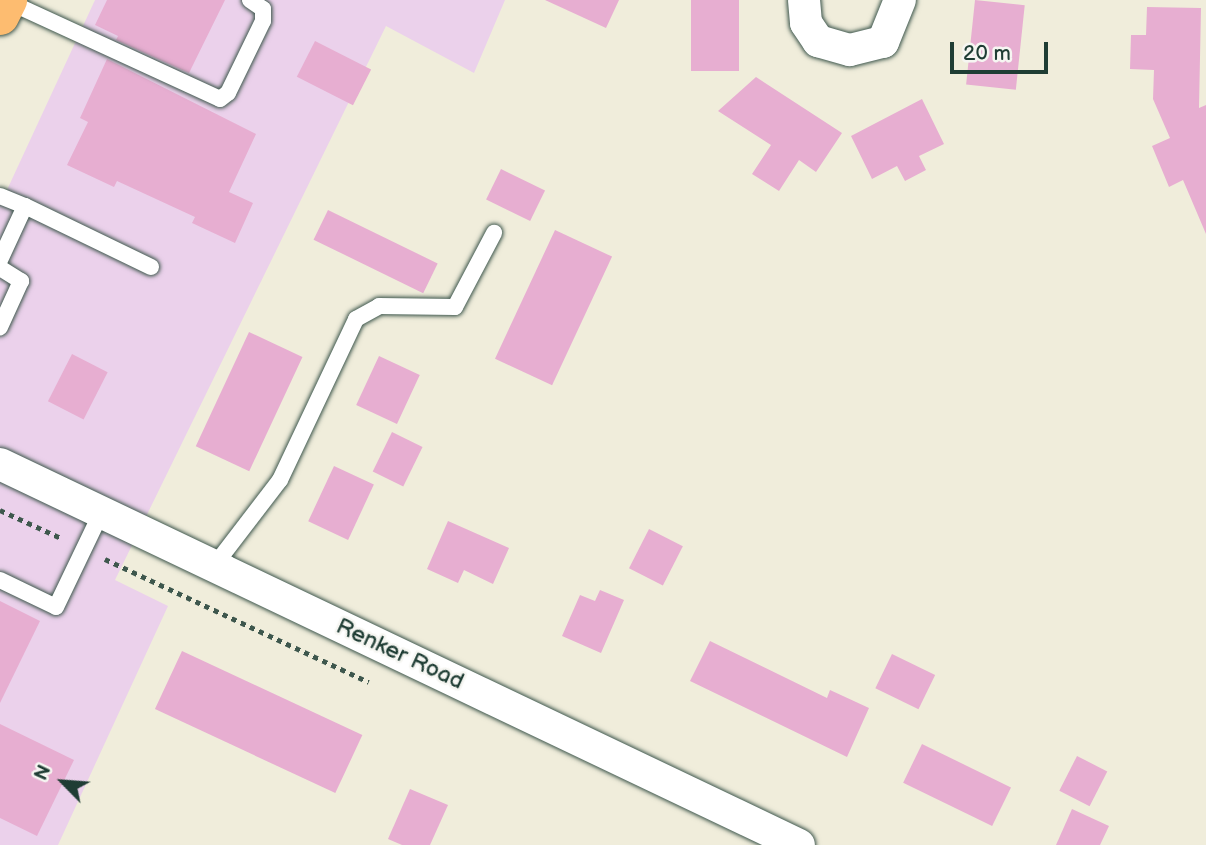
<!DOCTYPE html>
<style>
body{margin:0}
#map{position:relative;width:1206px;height:845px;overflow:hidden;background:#f0eddb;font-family:"Balsamiq Sans",sans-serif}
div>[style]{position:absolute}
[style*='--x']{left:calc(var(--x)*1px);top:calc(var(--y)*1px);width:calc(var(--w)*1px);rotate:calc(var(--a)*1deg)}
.built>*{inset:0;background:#ebd1eb}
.building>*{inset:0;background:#e7aed1;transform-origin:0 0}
.path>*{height:4.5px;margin-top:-2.25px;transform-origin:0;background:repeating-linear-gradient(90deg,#3e574d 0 5px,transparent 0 10px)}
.roads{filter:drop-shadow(0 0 2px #3e574d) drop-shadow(0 0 2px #3e574d)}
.service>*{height:16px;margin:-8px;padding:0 8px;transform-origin:8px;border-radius:8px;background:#fff}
.minor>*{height:32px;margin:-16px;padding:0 16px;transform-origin:16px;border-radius:16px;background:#fff}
.primary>*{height:38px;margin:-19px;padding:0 19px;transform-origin:19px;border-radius:19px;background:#fdbc70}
span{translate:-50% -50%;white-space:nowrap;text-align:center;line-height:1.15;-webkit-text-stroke:5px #f6f6f2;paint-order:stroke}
.street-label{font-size:23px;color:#1f3d34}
.north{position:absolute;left:28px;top:747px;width:70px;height:70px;-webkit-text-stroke:5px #f6f6f2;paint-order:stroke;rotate:295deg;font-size:19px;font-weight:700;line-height:28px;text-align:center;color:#1f3d34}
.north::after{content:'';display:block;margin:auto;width:24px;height:32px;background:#1f3d34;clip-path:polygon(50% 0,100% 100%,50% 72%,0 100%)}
.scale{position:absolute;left:950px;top:42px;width:98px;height:32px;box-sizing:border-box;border:4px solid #1f3d34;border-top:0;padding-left:9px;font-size:21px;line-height:24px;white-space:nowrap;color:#1f3d34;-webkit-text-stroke:5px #f6f6f2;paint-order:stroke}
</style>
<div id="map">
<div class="built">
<div style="clip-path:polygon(95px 0,505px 0,474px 73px,386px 26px,115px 580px,168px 606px,58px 845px,0 845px,0 205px)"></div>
</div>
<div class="building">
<div style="clip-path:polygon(107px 0,225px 0,189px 73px,116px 40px,118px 36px,95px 25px)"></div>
<div style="clip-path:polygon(545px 0,619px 0,606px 28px)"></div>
<div style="left:691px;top:0;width:48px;height:71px"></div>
<div style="left:975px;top:0;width:50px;height:85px;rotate:6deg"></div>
<div style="clip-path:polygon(1147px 7px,1201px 8px,1199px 108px,1206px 105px,1206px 234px,1183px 180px,1169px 187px,1152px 146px,1170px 138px,1153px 99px,1154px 70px,1130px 69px,1131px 35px,1146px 35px)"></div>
<div style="left:315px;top:41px;width:63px;height:40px;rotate:27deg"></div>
<div style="clip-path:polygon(107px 59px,256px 134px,229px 192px,253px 203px,235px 243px,192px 223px,195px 217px,117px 181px,114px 187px,67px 165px,88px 122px,80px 118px)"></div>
<div style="clip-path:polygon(756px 77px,842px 133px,816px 172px,799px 160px,779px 191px,752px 174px,771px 145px,718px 111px)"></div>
<div style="clip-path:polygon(922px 99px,944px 144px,919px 156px,926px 170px,905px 181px,897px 166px,872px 179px,851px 136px)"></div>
<div style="left:501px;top:169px;width:49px;height:34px;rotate:26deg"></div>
<div style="left:328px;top:210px;width:122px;height:33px;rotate:26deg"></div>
<div style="left:555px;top:230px;width:63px;height:142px;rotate:25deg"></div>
<div style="left:249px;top:332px;width:59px;height:126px;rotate:25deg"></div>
<div style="left:72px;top:354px;width:40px;height:53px;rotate:27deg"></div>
<div style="left:379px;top:356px;width:45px;height:54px;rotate:25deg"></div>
<div style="left:392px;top:432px;width:34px;height:44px;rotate:26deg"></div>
<div style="left:334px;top:466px;width:44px;height:61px;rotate:25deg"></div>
<div style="clip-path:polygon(448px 521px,509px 548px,493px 584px,464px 570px,458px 583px,427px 569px)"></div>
<div style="left:649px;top:529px;width:38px;height:44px;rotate:27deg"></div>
<div style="clip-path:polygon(600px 590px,624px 600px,601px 653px,562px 636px,580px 595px,595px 601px)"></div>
<div style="clip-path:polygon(0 601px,40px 621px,0 703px)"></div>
<div style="clip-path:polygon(710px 641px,827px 698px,830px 690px,869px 708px,847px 757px,690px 681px)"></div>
<div style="left:182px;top:651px;width:199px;height:64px;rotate:25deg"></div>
<div style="left:892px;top:654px;width:48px;height:38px;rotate:26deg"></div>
<div style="clip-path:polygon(0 724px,74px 760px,37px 836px,0 818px)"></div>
<div style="left:922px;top:744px;width:99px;height:43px;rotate:26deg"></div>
<div style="left:1077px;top:756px;width:34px;height:39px;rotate:27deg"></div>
<div style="clip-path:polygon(410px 789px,448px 805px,430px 845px,402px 845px,388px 839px)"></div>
<div style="clip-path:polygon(1072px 809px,1109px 826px,1100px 845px,1056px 845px)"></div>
</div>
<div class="path">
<div style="--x:0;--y:510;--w:69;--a:24.7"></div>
<div style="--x:105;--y:559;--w:291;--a:25"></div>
</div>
<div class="roads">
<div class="service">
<div style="--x:7;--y:1;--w:234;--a:24.7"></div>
<div style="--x:220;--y:99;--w:10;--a:-37"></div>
<div style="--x:228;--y:93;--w:80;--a:-64.1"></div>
<div style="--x:263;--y:21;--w:12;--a:-90"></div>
<div style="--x:263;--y:9;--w:16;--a:-145"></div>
<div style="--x:0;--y:196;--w:27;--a:22"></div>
<div style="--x:25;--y:206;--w:60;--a:114.8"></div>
<div style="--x:25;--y:206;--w:140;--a:25.8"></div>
<div style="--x:0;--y:268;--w:25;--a:32"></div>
<div style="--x:21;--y:281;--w:51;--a:114.5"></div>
<div style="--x:214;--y:566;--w:108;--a:-52.5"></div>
<div style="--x:280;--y:480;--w:178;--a:-64.7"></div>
<div style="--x:356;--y:319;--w:26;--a:-29"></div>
<div style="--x:379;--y:306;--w:76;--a:0.8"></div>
<div style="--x:455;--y:307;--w:84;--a:-62.2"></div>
<div style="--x:0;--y:580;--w:62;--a:25.7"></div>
<div style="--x:56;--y:607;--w:104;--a:-64.4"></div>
</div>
<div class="minor">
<div style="--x:804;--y:0;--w:23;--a:85"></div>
<div style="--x:806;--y:23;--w:22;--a:56"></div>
<div style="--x:818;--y:41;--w:33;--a:16"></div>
<div style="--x:850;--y:50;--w:34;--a:-14"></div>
<div style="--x:883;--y:42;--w:45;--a:-68"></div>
<div style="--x:0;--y:464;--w:885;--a:25.49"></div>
</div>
<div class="primary">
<div style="--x:0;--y:16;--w:18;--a:-63"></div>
</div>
</div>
<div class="street-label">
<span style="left:400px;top:654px;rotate:25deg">Renker Road</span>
</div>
<div class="north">N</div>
<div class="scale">20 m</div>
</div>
